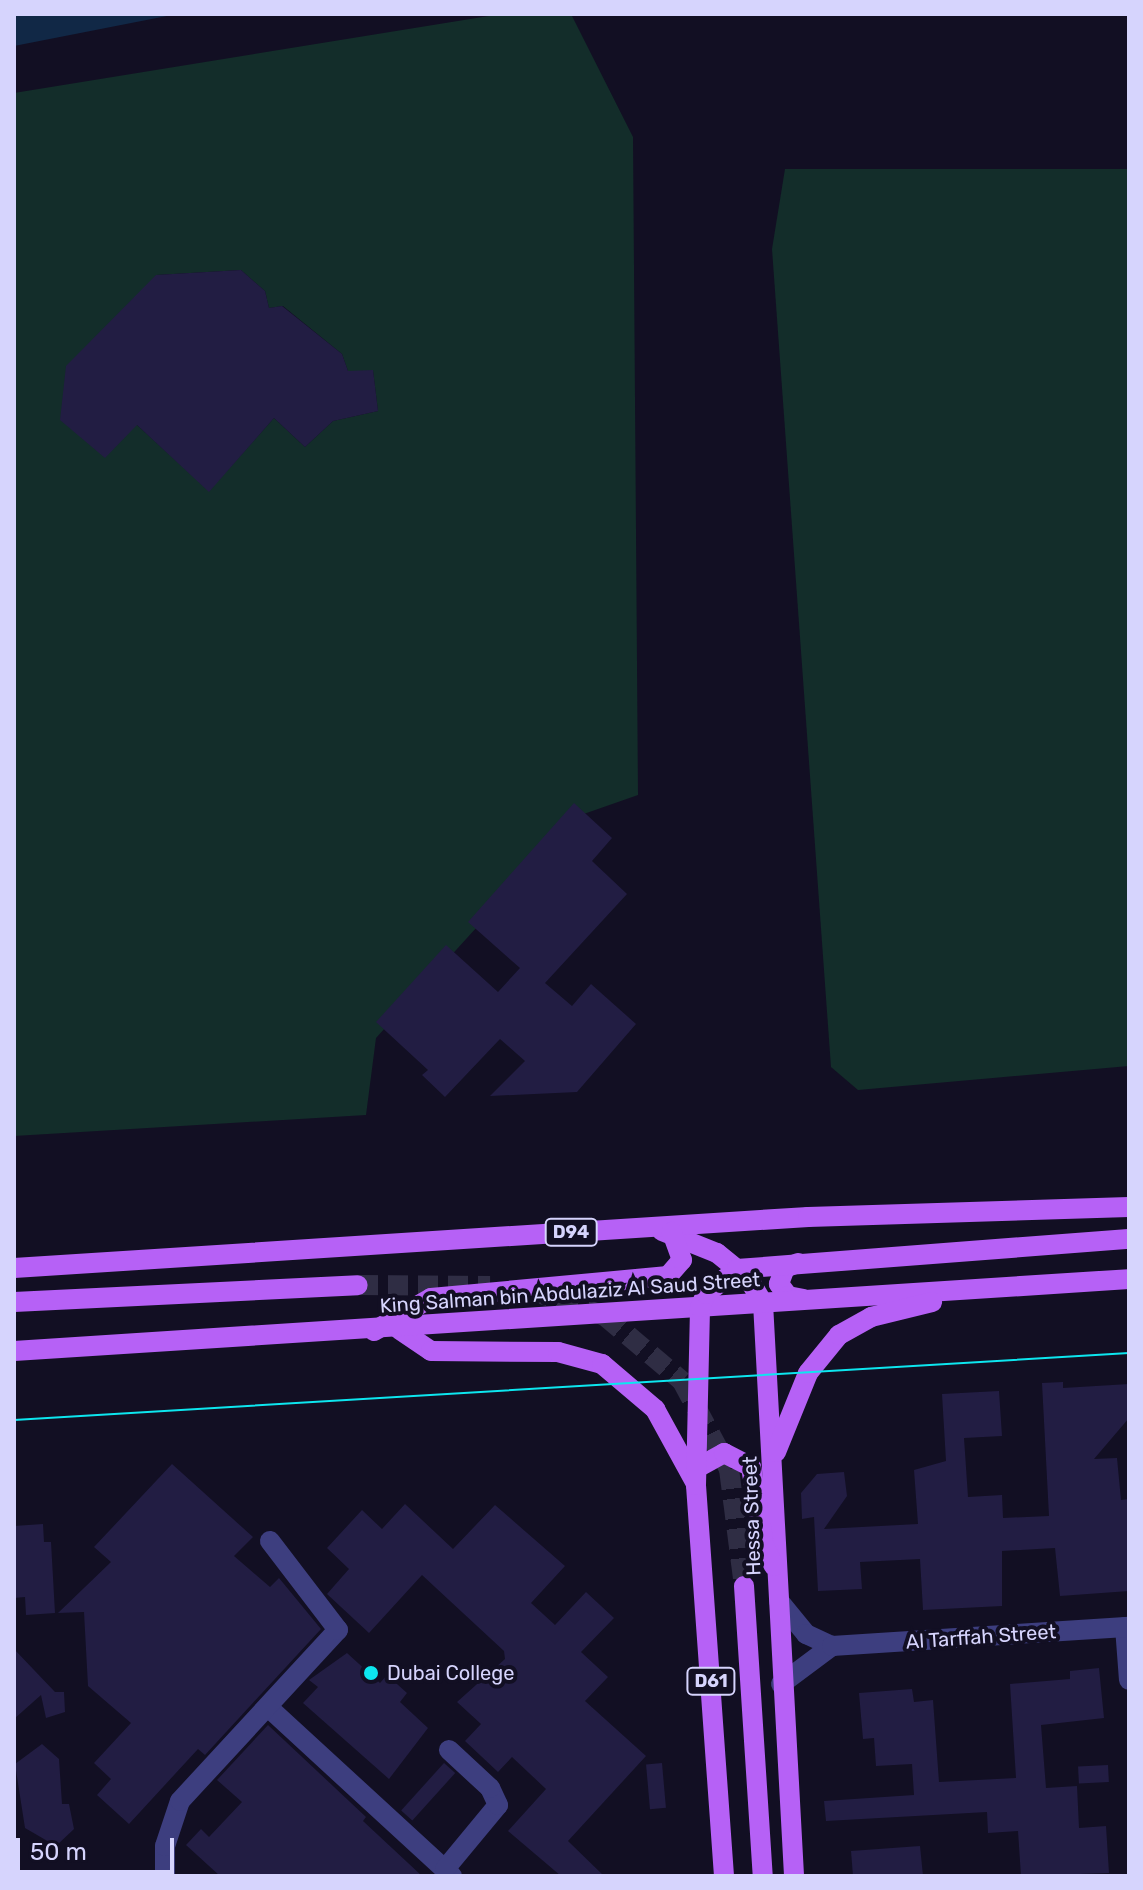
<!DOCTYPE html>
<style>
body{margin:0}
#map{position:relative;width:1143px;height:1890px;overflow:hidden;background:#120f23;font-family:Rubik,sans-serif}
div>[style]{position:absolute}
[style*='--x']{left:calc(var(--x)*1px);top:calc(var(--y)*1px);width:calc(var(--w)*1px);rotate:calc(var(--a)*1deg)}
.green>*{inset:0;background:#132d2a}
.water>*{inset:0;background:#112846}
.building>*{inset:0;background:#221d43;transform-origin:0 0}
.major-tunnel>*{height:20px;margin-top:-10px;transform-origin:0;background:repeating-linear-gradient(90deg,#2f2d44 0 20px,transparent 0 30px)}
.minor>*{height:20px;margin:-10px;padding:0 10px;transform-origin:10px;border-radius:10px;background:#3d3e7f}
.major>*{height:20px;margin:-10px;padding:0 10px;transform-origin:10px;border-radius:10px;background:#b661f6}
.tram>*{height:2px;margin:-1px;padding:0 1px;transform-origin:1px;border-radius:1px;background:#0de6ef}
.dots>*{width:22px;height:22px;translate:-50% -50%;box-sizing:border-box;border:4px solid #120f23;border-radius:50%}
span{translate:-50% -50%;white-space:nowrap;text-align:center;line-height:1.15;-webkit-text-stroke:8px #120f23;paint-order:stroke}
.shield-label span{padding:2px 6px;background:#120f23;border:2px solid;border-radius:6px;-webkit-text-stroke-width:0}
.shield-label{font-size:18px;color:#d6d4fd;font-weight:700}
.street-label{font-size:20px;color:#d6d4fd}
.poi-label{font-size:20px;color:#d6d4fd}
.left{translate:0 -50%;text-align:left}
.frame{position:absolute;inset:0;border:16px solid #d6d4fd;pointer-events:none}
.scale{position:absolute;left:16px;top:1838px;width:158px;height:36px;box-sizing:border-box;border:4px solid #d6d4fd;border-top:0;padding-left:10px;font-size:24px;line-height:28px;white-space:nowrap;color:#d6d4fd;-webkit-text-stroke:6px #120f23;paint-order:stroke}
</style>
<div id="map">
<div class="green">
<div style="clip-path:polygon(evenodd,501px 14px,571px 14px,633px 137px,638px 795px,578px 816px,376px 1038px,366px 1115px,14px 1136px,14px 93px,501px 14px,241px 270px,265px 291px,269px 308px,283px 306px,342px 354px,348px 371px,373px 371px,378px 411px,333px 421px,305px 447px,274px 418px,209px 491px,137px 425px,156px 275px,241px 270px)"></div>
<div style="clip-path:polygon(785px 169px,1129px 169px,1129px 1066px,858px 1090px,831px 1067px,772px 249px)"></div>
</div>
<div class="water">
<div style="clip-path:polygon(14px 14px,177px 14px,14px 46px)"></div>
</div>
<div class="building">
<div style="clip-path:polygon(241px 270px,265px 291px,269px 308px,282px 306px,342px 354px,348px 371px,373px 370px,378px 411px,333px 421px,305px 447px,274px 418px,209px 492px,137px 425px,105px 458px,60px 420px,66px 366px,156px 275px)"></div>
<div style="clip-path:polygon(574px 803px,612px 838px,592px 861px,627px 894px,545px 983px,572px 1006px,591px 984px,636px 1024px,577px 1092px,490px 1096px,525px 1061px,500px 1039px,445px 1097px,422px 1075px,428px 1070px,376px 1022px,446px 945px,498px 992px,520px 968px,468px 922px)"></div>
<div style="clip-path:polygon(1063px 1382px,1063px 1388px,1129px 1384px,1129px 1418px,1094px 1459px,1117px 1458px,1121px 1500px,1129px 1499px,1129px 1591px,1060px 1596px,1055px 1548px,1002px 1551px,1002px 1606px,923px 1610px,920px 1559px,860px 1562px,862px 1589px,818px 1591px,814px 1517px,802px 1519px,801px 1493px,817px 1474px,844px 1472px,847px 1496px,824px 1529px,918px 1524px,914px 1470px,946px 1461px,942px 1394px,999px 1391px,1002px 1436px,964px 1438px,968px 1497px,1002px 1495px,1003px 1518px,1049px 1516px,1042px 1383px)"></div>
<div style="clip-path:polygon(172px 1464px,253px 1537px,234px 1556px,270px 1587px,279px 1578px,321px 1629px,205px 1755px,198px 1749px,129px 1824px,97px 1795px,111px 1779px,94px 1763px,131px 1723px,88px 1686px,84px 1612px,58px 1613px,111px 1562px,94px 1547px)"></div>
<div style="clip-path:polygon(405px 1504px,453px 1549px,495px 1505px,565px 1566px,531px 1603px,555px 1625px,586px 1592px,614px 1618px,581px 1652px,608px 1677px,585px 1701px,646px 1756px,568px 1841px,604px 1876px,561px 1876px,508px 1831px,546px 1789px,512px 1757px,498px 1772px,465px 1741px,481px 1724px,457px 1702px,505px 1659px,504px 1651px,422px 1575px,369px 1633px,327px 1594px,349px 1569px,327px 1548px,362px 1510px,382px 1529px)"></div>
<div style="clip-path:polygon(43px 1524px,44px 1542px,51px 1542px,55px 1613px,26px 1615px,25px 1597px,14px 1598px,14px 1526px)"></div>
<div style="clip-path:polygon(14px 1649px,55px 1692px,64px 1692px,65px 1712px,46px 1718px,41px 1695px,14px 1719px)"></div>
<div style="clip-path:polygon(347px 1653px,380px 1683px,387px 1675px,407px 1693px,400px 1702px,428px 1728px,389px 1779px,303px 1703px,318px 1687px,309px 1680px)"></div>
<div style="clip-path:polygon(1099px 1668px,1104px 1718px,1041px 1725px,1046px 1788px,1077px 1786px,1079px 1828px,1106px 1826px,1109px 1873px,1021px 1876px,1018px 1831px,988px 1833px,987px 1812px,826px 1821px,824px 1801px,914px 1795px,912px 1764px,876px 1766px,874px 1738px,863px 1739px,859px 1693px,912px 1689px,914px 1702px,933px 1700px,939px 1782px,1016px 1778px,1010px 1684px,1070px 1679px,1070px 1671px)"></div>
<div style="clip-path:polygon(268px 1725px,366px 1817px,363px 1821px,422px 1876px,220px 1876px,186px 1845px,201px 1829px,209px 1837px,242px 1802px,217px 1780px)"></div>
<div style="clip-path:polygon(42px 1744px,59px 1759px,62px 1804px,69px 1804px,74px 1829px,56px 1846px,25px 1828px,15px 1764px)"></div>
<div style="left:444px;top:1763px;width:15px;height:64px;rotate:42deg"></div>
<div style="left:662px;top:1763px;width:45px;height:16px;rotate:85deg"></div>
<div style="left:1108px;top:1765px;width:17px;height:30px;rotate:87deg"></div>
<div style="clip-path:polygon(920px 1846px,923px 1876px,853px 1876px,851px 1851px)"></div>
</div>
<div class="major-tunnel">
<div style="--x:358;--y:1285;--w:132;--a:0.4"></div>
<div style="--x:530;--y:1290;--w:79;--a:19.1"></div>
<div style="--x:605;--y:1316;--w:101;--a:40.2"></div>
<div style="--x:682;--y:1381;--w:100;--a:61.9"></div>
<div style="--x:729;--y:1469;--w:118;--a:82.7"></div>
</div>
<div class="minor">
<div style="--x:779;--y:1601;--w:43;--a:50.7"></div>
<div style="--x:806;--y:1634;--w:29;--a:25"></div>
<div style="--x:1125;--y:1627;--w:53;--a:85.7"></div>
<div style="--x:781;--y:1684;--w:64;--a:-36.7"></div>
<div style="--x:832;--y:1646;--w:298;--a:-3.7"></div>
<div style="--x:268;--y:1707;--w:250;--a:42.6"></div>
<div style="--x:445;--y:1869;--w:83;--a:-50.4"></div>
<div style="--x:498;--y:1805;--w:19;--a:-115"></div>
<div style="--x:490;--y:1788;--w:56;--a:-137.2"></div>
<div style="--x:165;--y:1876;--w:30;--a:-90"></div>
<div style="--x:165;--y:1846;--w:47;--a:-71.6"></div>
<div style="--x:180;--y:1801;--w:233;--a:-47.3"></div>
<div style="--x:338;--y:1630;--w:112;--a:-127.4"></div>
</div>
<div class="major">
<div style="--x:662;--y:1231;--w:59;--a:21.8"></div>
<div style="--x:717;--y:1253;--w:40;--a:39"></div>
<div style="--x:748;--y:1278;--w:29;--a:59"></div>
<div style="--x:763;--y:1303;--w:574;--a:86.9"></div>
<div style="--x:798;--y:1263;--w:14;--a:159"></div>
<div style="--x:785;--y:1268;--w:17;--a:111"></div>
<div style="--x:779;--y:1284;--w:15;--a:53"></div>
<div style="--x:788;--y:1296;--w:16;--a:11"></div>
<div style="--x:14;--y:1268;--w:796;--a:-3.68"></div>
<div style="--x:808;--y:1217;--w:321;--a:-1.8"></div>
<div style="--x:14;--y:1302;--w:344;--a:-2.8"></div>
<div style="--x:400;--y:1330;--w:37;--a:34"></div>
<div style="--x:431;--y:1351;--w:127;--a:0.5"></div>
<div style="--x:558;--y:1352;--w:46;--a:15.3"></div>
<div style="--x:602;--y:1364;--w:70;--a:40.3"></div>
<div style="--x:655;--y:1409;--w:83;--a:61.3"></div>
<div style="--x:374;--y:1331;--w:66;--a:-30.1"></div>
<div style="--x:431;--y:1298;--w:238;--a:-5.3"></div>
<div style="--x:668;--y:1276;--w:21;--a:-49"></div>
<div style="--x:682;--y:1260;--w:30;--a:-110"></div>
<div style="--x:14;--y:1351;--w:1117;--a:-3.69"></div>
<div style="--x:776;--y:1452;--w:85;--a:-67.9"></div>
<div style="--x:808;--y:1373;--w:49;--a:-50.8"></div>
<div style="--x:839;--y:1335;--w:37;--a:-29"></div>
<div style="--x:871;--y:1317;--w:63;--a:-13.8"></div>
<div style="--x:697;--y:1468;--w:31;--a:-29"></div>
<div style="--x:724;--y:1453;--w:30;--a:27"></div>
<div style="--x:751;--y:1467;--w:79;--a:80.5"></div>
<div style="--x:764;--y:1545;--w:23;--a:65"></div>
<div style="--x:744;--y:1586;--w:291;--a:86.3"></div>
<div style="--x:724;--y:1876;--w:392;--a:-94.1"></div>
<div style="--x:696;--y:1485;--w:178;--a:-88.7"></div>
<div style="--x:700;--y:1307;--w:14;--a:-65"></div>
<div style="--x:706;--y:1294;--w:40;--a:-39"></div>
<div style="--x:737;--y:1269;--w:393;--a:-4.4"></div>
</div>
<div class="tram">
<div style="--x:14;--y:1420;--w:1117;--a:-3.44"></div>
</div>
<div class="dots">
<div style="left:371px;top:1673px;background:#0de6ef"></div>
</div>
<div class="shield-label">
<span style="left:571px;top:1232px">D94</span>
<span style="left:711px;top:1681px">D61</span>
</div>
<div class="street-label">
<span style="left:570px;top:1293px;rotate:-4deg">King Salman bin Abdulaziz Al Saud Street</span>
<span style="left:752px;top:1516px;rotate:-92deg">Hessa Street</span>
<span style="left:981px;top:1637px;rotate:-4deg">Al Tarffah Street</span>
</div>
<div class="poi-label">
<span class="left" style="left:387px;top:1673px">Dubai College</span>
</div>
<div class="frame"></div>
<div class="scale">50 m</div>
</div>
